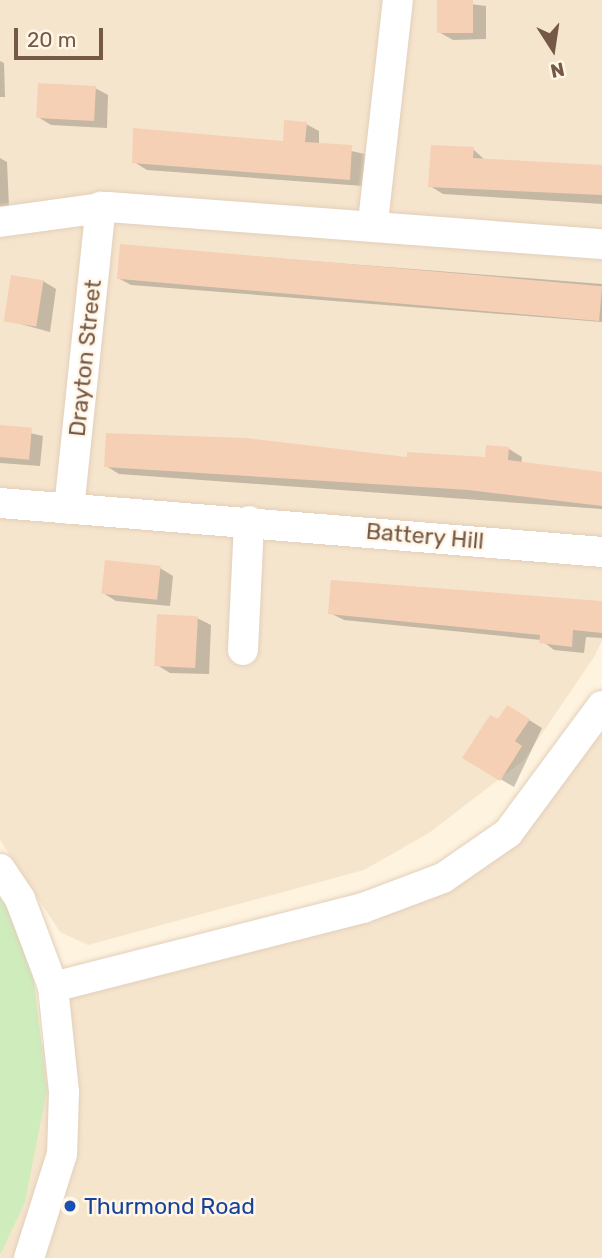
<!DOCTYPE html>
<style>
body{margin:0}
#map{position:relative;width:602px;height:1258px;overflow:hidden;background:#fef3df;font-family:Rubik,sans-serif}
div>[style]{position:absolute}
[style*='--x']{left:calc(var(--x)*1px);top:calc(var(--y)*1px);width:calc(var(--w)*1px);rotate:calc(var(--a)*1deg)}
.residential>*{inset:0;background:#f6e5cd}
.green>*{inset:0;background:#cfecbd}
.shadow>*{inset:0;background:#0003}
.building>*{inset:0;background:#f5d0b5;transform-origin:0 0}
.roads{filter:drop-shadow(0 0 2px #e2cfbb) drop-shadow(0 0 2px #e2cfbb)}
.minor>*{height:30px;margin:-15px;padding:0 15px;transform-origin:15px;border-radius:15px;background:#fff}
.dots>*{width:19px;height:19px;translate:-50% -50%;box-sizing:border-box;border:4px solid #fff6e7;border-radius:50%}
span{translate:-50% -50%;white-space:nowrap;text-align:center;line-height:1.15;-webkit-text-stroke:5px #fff6e7;paint-order:stroke}
.street-label{font-size:23px;color:#755845}
.transit-label{font-size:23px;color:#164399}
.left{translate:0 -50%;text-align:left}
.north{position:absolute;left:518px;top:14px;width:70px;height:70px;-webkit-text-stroke:5px #fff6e7;paint-order:stroke;rotate:168deg;font-size:19px;font-weight:700;line-height:28px;text-align:center;color:#755845}
.north::after{content:'';display:block;margin:auto;width:24px;height:32px;background:#755845;clip-path:polygon(50% 0,100% 100%,50% 72%,0 100%)}
.scale{position:absolute;left:14px;top:28px;width:89px;height:32px;box-sizing:border-box;border:4px solid #755845;border-top:0;padding-left:9px;font-size:21px;line-height:24px;white-space:nowrap;color:#755845;-webkit-text-stroke:5px #fff6e7;paint-order:stroke}
</style>
<div id="map">
<div class="residential">
<div style="clip-path:polygon(0 0,602px 0,602px 641px,594px 657px,524px 760px,429px 833px,364px 870px,88px 945px,60px 932px,0 840px)"></div>
<div style="clip-path:polygon(602px 720px,602px 1258px,0 1258px,44px 1036px,39px 1007px,428px 895px)"></div>
</div>
<div class="green">
<div style="clip-path:polygon(0 892px,33px 973px,47px 1090px,25px 1202px,0 1255px)"></div>
</div>
<div class="shadow">
<div style="clip-path:polygon(439px 0,486px 6px,486px 39px,453px 40px,439px 32px)"></div>
<div style="clip-path:polygon(0 61px,4px 63px,5px 97px,0 97px)"></div>
<div style="clip-path:polygon(95px 88px,108px 95px,107px 128px,51px 125px,38px 117px)"></div>
<div style="clip-path:polygon(306px 124px,319px 131px,319px 144px,365px 154px,363px 186px,147px 170px,134px 162px,284px 143px)"></div>
<div style="clip-path:polygon(473px 149px,486px 161px,602px 167px,602px 204px,443px 194px,430px 186px)"></div>
<div style="clip-path:polygon(0 158px,7px 162px,9px 207px,0 206px)"></div>
<div style="clip-path:polygon(121px 246px,602px 284px,602px 322px,131px 285px,118px 278px)"></div>
<div style="clip-path:polygon(43px 281px,56px 289px,50px 332px,6px 320px)"></div>
<div style="clip-path:polygon(0 426px,43px 436px,40px 466px,0 463px)"></div>
<div style="clip-path:polygon(509px 449px,522px 457px,521px 465px,602px 473px,602px 509px,119px 474px,106px 466px,486px 459px)"></div>
<div style="clip-path:polygon(160px 568px,173px 576px,170px 606px,116px 601px,103px 593px)"></div>
<div style="clip-path:polygon(602px 604px,602px 638px,586px 637px,584px 653px,554px 650px,541px 640px,344px 620px,330px 613px)"></div>
<div style="clip-path:polygon(197px 618px,211px 625px,209px 674px,170px 673px,157px 665px)"></div>
<div style="clip-path:polygon(508px 707px,542px 728px,514px 787px,465px 758px)"></div>
</div>
<div class="building">
<div style="left:437px;top:0;width:36px;height:33px"></div>
<div style="left:38px;top:83px;width:58px;height:35px;rotate:3deg"></div>
<div style="clip-path:polygon(284px 120px,307px 122px,305px 142px,352px 145px,350px 180px,132px 163px,133px 128px,283px 141px)"></div>
<div style="clip-path:polygon(431px 145px,474px 147px,473px 158px,602px 165px,602px 195px,428px 187px)"></div>
<div style="left:120px;top:244px;width:484px;height:35px;rotate:5deg"></div>
<div style="left:11px;top:275px;width:33px;height:47px;rotate:9deg"></div>
<div style="left:0;top:425px;width:32px;height:32px;rotate:5deg"></div>
<div style="clip-path:polygon(106px 433px,246px 438px,407px 457px,407px 452px,485px 457px,486px 445px,509px 447px,508px 460px,602px 472px,602px 506px,468px 490px,104px 467px)"></div>
<div style="left:105px;top:560px;width:56px;height:34px;rotate:6deg"></div>
<div style="clip-path:polygon(331px 580px,602px 601px,602px 633px,573px 630px,572px 647px,539px 643px,540px 635px,328px 614px)"></div>
<div style="left:157px;top:614px;width:41px;height:52px;rotate:3deg"></div>
<div style="clip-path:polygon(507px 705px,530px 719px,515px 741px,522px 746px,500px 781px,462px 758px,490px 715px,498px 719px)"></div>
</div>
<div class="roads">
<div class="minor">
<div style="--x:0;--y:222;--w:109;--a:-7.9"></div>
<div style="--x:108;--y:207;--w:495;--a:4.3"></div>
<div style="--x:373;--y:222;--w:223;--a:-83.6"></div>
<div style="--x:0;--y:503;--w:604;--a:4.65"></div>
<div style="--x:69;--y:509;--w:304;--a:-84"></div>
<div style="--x:243;--y:650;--w:129;--a:-87.3"></div>
<div style="--x:0;--y:869;--w:36;--a:56"></div>
<div style="--x:20;--y:899;--w:94;--a:69.4"></div>
<div style="--x:53;--y:987;--w:106;--a:84"></div>
<div style="--x:64;--y:1092;--w:62;--a:91.8"></div>
<div style="--x:62;--y:1154;--w:109;--a:107.6"></div>
<div style="--x:53;--y:987;--w:320;--a:-14.3"></div>
<div style="--x:363;--y:908;--w:85;--a:-20.6"></div>
<div style="--x:443;--y:878;--w:79;--a:-34.7"></div>
<div style="--x:508;--y:833;--w:158;--a:-53.5"></div>
</div>
</div>
<div class="dots">
<div style="left:70px;top:1206px;background:#1a4fb4"></div>
</div>
<div class="street-label">
<span style="left:85px;top:358px;rotate:-84deg">Drayton Street</span>
<span style="left:425px;top:536px;rotate:5deg">Battery Hill</span>
</div>
<div class="transit-label">
<span class="left" style="left:84px;top:1206px">Thurmond Road</span>
</div>
<div class="north">N</div>
<div class="scale">20 m</div>
</div>
